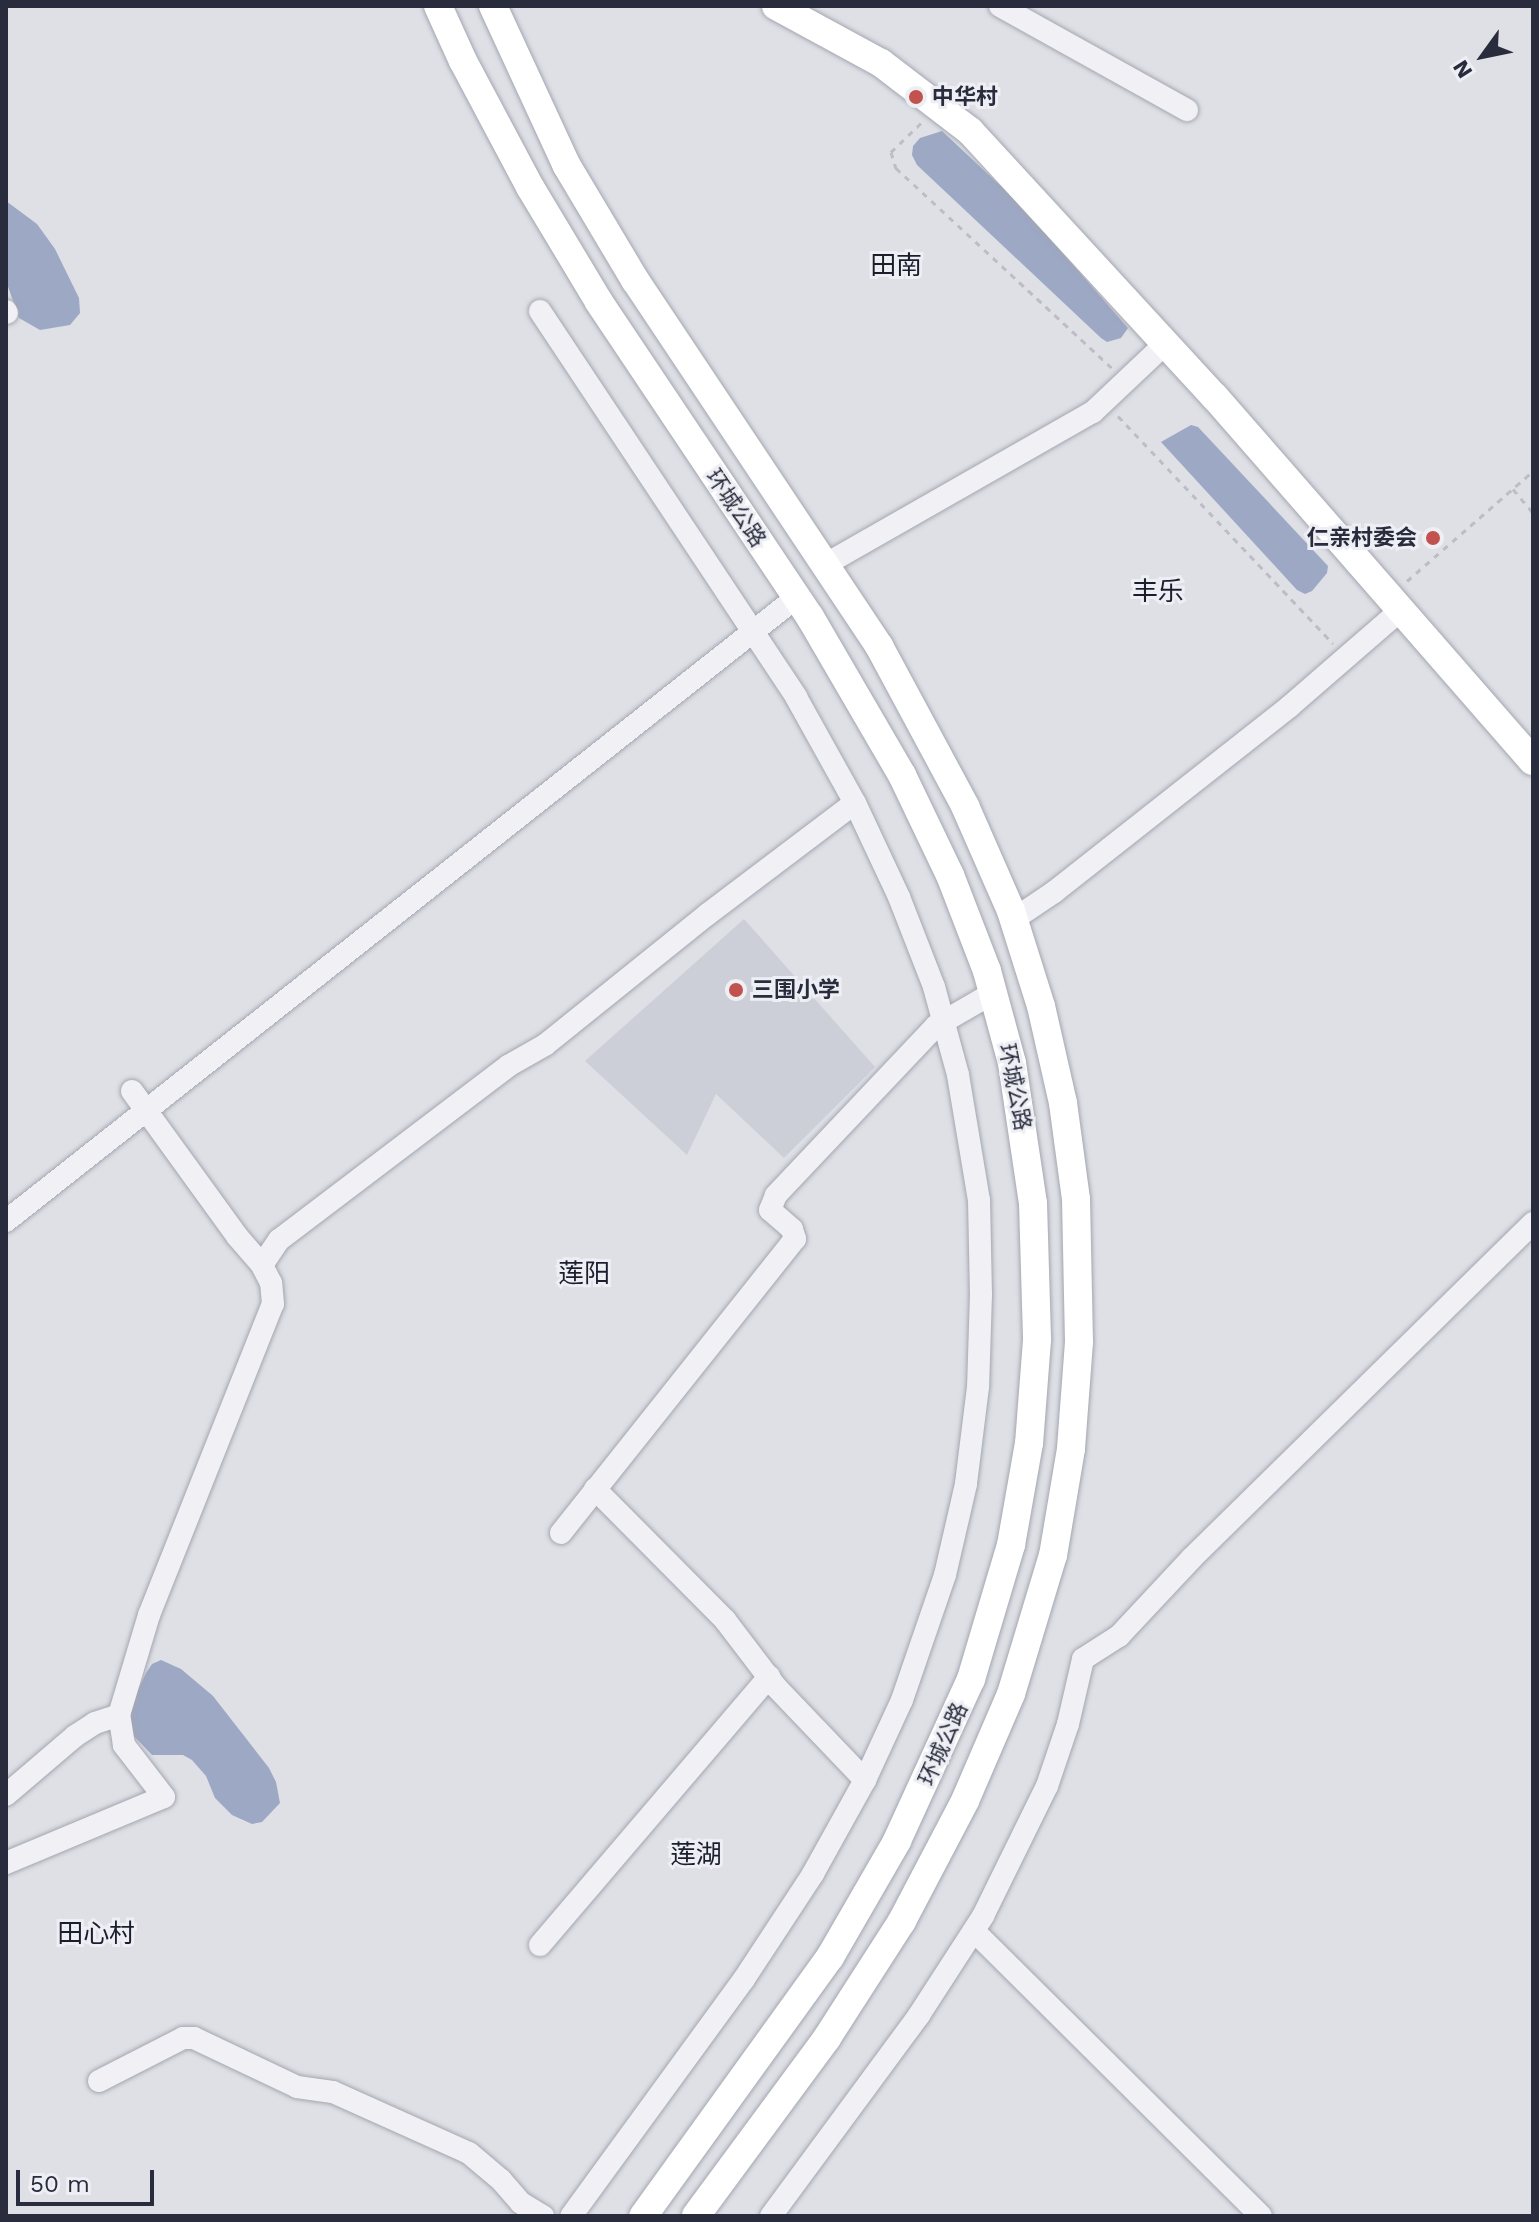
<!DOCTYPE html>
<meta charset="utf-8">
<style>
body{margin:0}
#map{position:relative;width:1539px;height:2222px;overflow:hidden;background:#dee0e6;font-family:"Work Sans","Noto Sans SC",sans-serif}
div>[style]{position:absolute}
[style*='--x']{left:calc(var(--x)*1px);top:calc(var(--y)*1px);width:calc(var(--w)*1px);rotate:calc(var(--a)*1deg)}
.built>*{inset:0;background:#cdcfd8}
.water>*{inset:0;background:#9ca8c4}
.path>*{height:3px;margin-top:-1.5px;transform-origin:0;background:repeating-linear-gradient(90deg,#bdbec5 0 6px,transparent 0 12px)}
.roads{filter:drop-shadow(0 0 2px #a4a6b0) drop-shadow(0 0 2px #a4a6b0)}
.minor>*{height:22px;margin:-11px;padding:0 11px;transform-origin:11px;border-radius:11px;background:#f1f1f5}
.major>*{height:28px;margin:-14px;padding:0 14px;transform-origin:14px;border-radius:14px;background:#fff}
.dots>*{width:22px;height:22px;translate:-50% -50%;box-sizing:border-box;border:4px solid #eeeff4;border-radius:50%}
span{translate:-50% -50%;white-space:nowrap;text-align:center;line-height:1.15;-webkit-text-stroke:6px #eeeff4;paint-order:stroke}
.poi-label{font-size:22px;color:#292c3c;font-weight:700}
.left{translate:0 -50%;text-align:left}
.right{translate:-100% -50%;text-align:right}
.street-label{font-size:22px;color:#292c3c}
.quarter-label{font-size:26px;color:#1b1e2d}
.frame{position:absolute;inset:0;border:8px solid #292c3c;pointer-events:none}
.north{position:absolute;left:1443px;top:16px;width:80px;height:80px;-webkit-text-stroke:6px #eeeff4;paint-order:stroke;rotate:237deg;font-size:22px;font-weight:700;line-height:32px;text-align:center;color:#292c3c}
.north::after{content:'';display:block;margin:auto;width:28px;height:36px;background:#292c3c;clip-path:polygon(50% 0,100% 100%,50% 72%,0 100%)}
.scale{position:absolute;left:16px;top:2170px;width:138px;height:36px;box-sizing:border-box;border:4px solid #292c3c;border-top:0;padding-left:10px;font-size:24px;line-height:28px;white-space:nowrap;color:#292c3c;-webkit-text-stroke:6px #eeeff4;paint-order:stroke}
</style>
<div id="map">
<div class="built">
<div style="clip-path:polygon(744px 919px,875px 1067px,784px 1158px,716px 1094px,687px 1155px,585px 1061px)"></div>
</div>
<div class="water">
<div style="clip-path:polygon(942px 131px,1020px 204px,1128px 328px,1121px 338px,1107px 342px,1101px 338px,917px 165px,912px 155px,913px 146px,920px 138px)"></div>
<div style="clip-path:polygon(6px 201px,37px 224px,55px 249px,79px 298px,80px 313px,70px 325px,40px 330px,19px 318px,6px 281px)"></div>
<div style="clip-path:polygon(1191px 425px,1198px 427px,1328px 566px,1327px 573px,1312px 591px,1305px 594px,1297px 590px,1161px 442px)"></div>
<div style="clip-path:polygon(161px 1660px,181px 1669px,213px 1696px,269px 1768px,276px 1782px,280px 1803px,262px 1822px,252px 1824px,232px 1815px,215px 1798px,206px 1776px,192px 1760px,183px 1755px,152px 1755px,129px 1731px,123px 1722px,146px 1673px,152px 1664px)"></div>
</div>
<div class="path">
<div style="--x:921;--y:123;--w:42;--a:136"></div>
<div style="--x:891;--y:152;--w:17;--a:73"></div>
<div style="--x:896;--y:168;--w:294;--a:42.8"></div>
<div style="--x:1118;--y:416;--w:313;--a:46.6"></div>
<div style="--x:1513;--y:489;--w:31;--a:50"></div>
<div style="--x:1407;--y:581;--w:167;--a:-41.1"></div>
</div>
<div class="roads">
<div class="minor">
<div style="--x:1000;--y:6;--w:214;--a:29.1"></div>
<div style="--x:6;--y:311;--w:2;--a:63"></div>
<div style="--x:540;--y:311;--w:463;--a:56.4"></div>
<div style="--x:796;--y:697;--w:121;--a:60.9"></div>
<div style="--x:855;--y:803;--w:104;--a:64.9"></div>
<div style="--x:899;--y:897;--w:97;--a:68.7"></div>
<div style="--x:934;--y:987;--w:91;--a:74.7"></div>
<div style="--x:958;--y:1075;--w:127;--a:80.5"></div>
<div style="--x:979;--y:1200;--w:94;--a:88.8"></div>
<div style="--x:981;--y:1294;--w:93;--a:91.8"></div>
<div style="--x:978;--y:1387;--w:98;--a:97.1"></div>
<div style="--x:966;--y:1484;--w:93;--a:103"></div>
<div style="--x:945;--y:1575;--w:132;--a:109"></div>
<div style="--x:902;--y:1700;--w:88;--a:114.8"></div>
<div style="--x:865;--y:1780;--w:107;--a:119"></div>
<div style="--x:813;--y:1874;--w:126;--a:123.3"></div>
<div style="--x:744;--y:1979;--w:293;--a:126.1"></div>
<div style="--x:826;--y:564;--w:307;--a:-29.7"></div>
<div style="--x:1093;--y:412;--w:100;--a:-43.4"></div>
<div style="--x:1014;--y:919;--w:48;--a:-34"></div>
<div style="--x:1054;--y:892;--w:300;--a:-38.2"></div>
<div style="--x:1290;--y:706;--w:147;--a:-40.9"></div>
<div style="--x:6;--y:1221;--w:1008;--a:-38.27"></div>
<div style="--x:262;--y:1265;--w:30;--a:-56"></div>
<div style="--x:279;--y:1240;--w:288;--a:-37.2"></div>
<div style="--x:508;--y:1066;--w:43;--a:-29.6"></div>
<div style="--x:545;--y:1045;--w:209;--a:-38.8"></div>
<div style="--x:708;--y:914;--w:184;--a:-37.1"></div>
<div style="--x:595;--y:1489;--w:185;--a:45.2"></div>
<div style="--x:725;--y:1620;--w:84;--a:52.7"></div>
<div style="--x:776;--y:1687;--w:129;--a:46.3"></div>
<div style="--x:561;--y:1533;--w:376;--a:-51.5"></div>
<div style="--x:795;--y:1239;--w:10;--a:-107"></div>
<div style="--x:792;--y:1229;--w:29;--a:-139"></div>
<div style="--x:770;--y:1210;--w:16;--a:-68"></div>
<div style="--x:776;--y:1195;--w:233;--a:-46.6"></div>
<div style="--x:936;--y:1026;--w:66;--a:-30.1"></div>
<div style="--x:6;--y:1795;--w:91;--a:-40.5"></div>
<div style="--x:75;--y:1736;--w:24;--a:-33"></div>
<div style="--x:95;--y:1723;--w:25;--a:-18"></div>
<div style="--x:6;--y:1863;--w:171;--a:-22.7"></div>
<div style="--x:164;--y:1797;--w:66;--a:-127.6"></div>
<div style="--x:124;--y:1745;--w:30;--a:-99"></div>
<div style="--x:119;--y:1715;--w:104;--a:-73.3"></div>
<div style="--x:149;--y:1615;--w:335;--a:-68.3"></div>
<div style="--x:273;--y:1304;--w:21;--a:-95"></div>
<div style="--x:271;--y:1283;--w:20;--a:-117"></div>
<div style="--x:262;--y:1265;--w:38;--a:-131"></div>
<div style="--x:237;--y:1236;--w:179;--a:-125.9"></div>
<div style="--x:974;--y:1931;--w:404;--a:44.8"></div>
<div style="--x:540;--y:1945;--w:353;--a:-49.5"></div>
<div style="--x:99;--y:2081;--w:94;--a:-27.1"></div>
<div style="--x:183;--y:2038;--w:11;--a:0"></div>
<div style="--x:194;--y:2038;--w:114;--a:25.4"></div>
<div style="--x:297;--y:2087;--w:36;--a:8"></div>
<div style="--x:333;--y:2092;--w:149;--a:24.2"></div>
<div style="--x:469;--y:2153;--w:42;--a:40.2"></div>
<div style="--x:501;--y:2180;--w:30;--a:49"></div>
<div style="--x:521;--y:2203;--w:26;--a:31"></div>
<div style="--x:771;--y:2216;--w:250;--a:-53.6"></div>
<div style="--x:919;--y:2015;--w:118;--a:-57.1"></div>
<div style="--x:983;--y:1916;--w:145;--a:-63.8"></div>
<div style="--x:1047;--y:1786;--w:65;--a:-71.3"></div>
<div style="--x:1068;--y:1724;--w:67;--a:-77"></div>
<div style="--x:1083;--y:1659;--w:43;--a:-32.6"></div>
<div style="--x:1119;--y:1636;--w:107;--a:-46.9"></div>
<div style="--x:1192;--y:1558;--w:478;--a:-44.5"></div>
</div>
<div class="major">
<div style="--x:438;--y:6;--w:60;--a:65.6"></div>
<div style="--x:463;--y:61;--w:143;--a:62"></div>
<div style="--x:530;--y:187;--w:134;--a:59"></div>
<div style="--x:599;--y:302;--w:379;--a:56.2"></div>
<div style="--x:810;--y:617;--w:183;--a:59.8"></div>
<div style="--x:902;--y:775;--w:111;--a:64.4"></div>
<div style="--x:950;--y:875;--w:103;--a:68.9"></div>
<div style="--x:987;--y:971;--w:95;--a:74.8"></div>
<div style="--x:1012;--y:1063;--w:142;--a:81.5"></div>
<div style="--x:1033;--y:1203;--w:137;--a:88.3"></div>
<div style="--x:1037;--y:1340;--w:103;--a:94.4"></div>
<div style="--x:1029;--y:1443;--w:104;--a:100"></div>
<div style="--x:1011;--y:1545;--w:140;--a:106.6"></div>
<div style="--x:971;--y:1679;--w:178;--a:114.6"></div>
<div style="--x:897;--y:1841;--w:134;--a:120"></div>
<div style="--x:830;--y:1957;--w:319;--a:125.8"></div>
<div style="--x:493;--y:6;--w:176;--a:65.2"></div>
<div style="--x:567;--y:166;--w:133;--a:59.2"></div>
<div style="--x:635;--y:280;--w:440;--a:56.3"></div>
<div style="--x:879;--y:646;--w:182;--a:61.7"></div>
<div style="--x:965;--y:806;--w:115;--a:66.3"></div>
<div style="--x:1011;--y:911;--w:100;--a:72.5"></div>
<div style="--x:1041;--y:1006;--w:99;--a:77.2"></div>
<div style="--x:1063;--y:1103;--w:97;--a:82.3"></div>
<div style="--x:1076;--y:1199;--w:143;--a:88.8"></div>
<div style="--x:1079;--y:1342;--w:107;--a:94.3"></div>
<div style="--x:1071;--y:1449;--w:108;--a:99.6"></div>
<div style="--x:1053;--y:1555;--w:145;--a:106.8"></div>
<div style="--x:1011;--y:1694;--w:116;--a:113.3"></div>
<div style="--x:965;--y:1801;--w:136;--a:117.7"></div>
<div style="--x:902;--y:1921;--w:139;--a:122.7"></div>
<div style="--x:827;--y:2038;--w:221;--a:126.4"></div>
<div style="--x:776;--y:6;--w:119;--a:28.5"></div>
<div style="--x:881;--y:63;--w:112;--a:37.4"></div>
<div style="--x:970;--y:131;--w:362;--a:47.4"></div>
<div style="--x:1215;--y:397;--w:483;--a:48.9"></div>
</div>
</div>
<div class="dots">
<div style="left:916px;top:97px;background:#c1524d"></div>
<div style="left:1433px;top:538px;background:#c1524d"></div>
<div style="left:736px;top:990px;background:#c1524d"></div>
</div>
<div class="poi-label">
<span class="left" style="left:932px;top:97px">中华村</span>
<span class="right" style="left:1417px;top:538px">仁亲村委会</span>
<span class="left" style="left:752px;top:990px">三围小学</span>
</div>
<div class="street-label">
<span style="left:736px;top:508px;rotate:56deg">环城公路</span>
<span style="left:1015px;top:1087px;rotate:79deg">环城公路</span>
<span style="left:943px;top:1744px;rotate:-66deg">环城公路</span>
</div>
<div class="quarter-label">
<span style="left:896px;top:266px">田南</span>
<span style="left:1158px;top:592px">丰乐</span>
<span style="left:584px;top:1274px">莲阳</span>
<span style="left:696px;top:1855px">莲湖</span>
<span style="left:96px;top:1934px">田心村</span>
</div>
<div class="frame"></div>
<div class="north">N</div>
<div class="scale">50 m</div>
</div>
